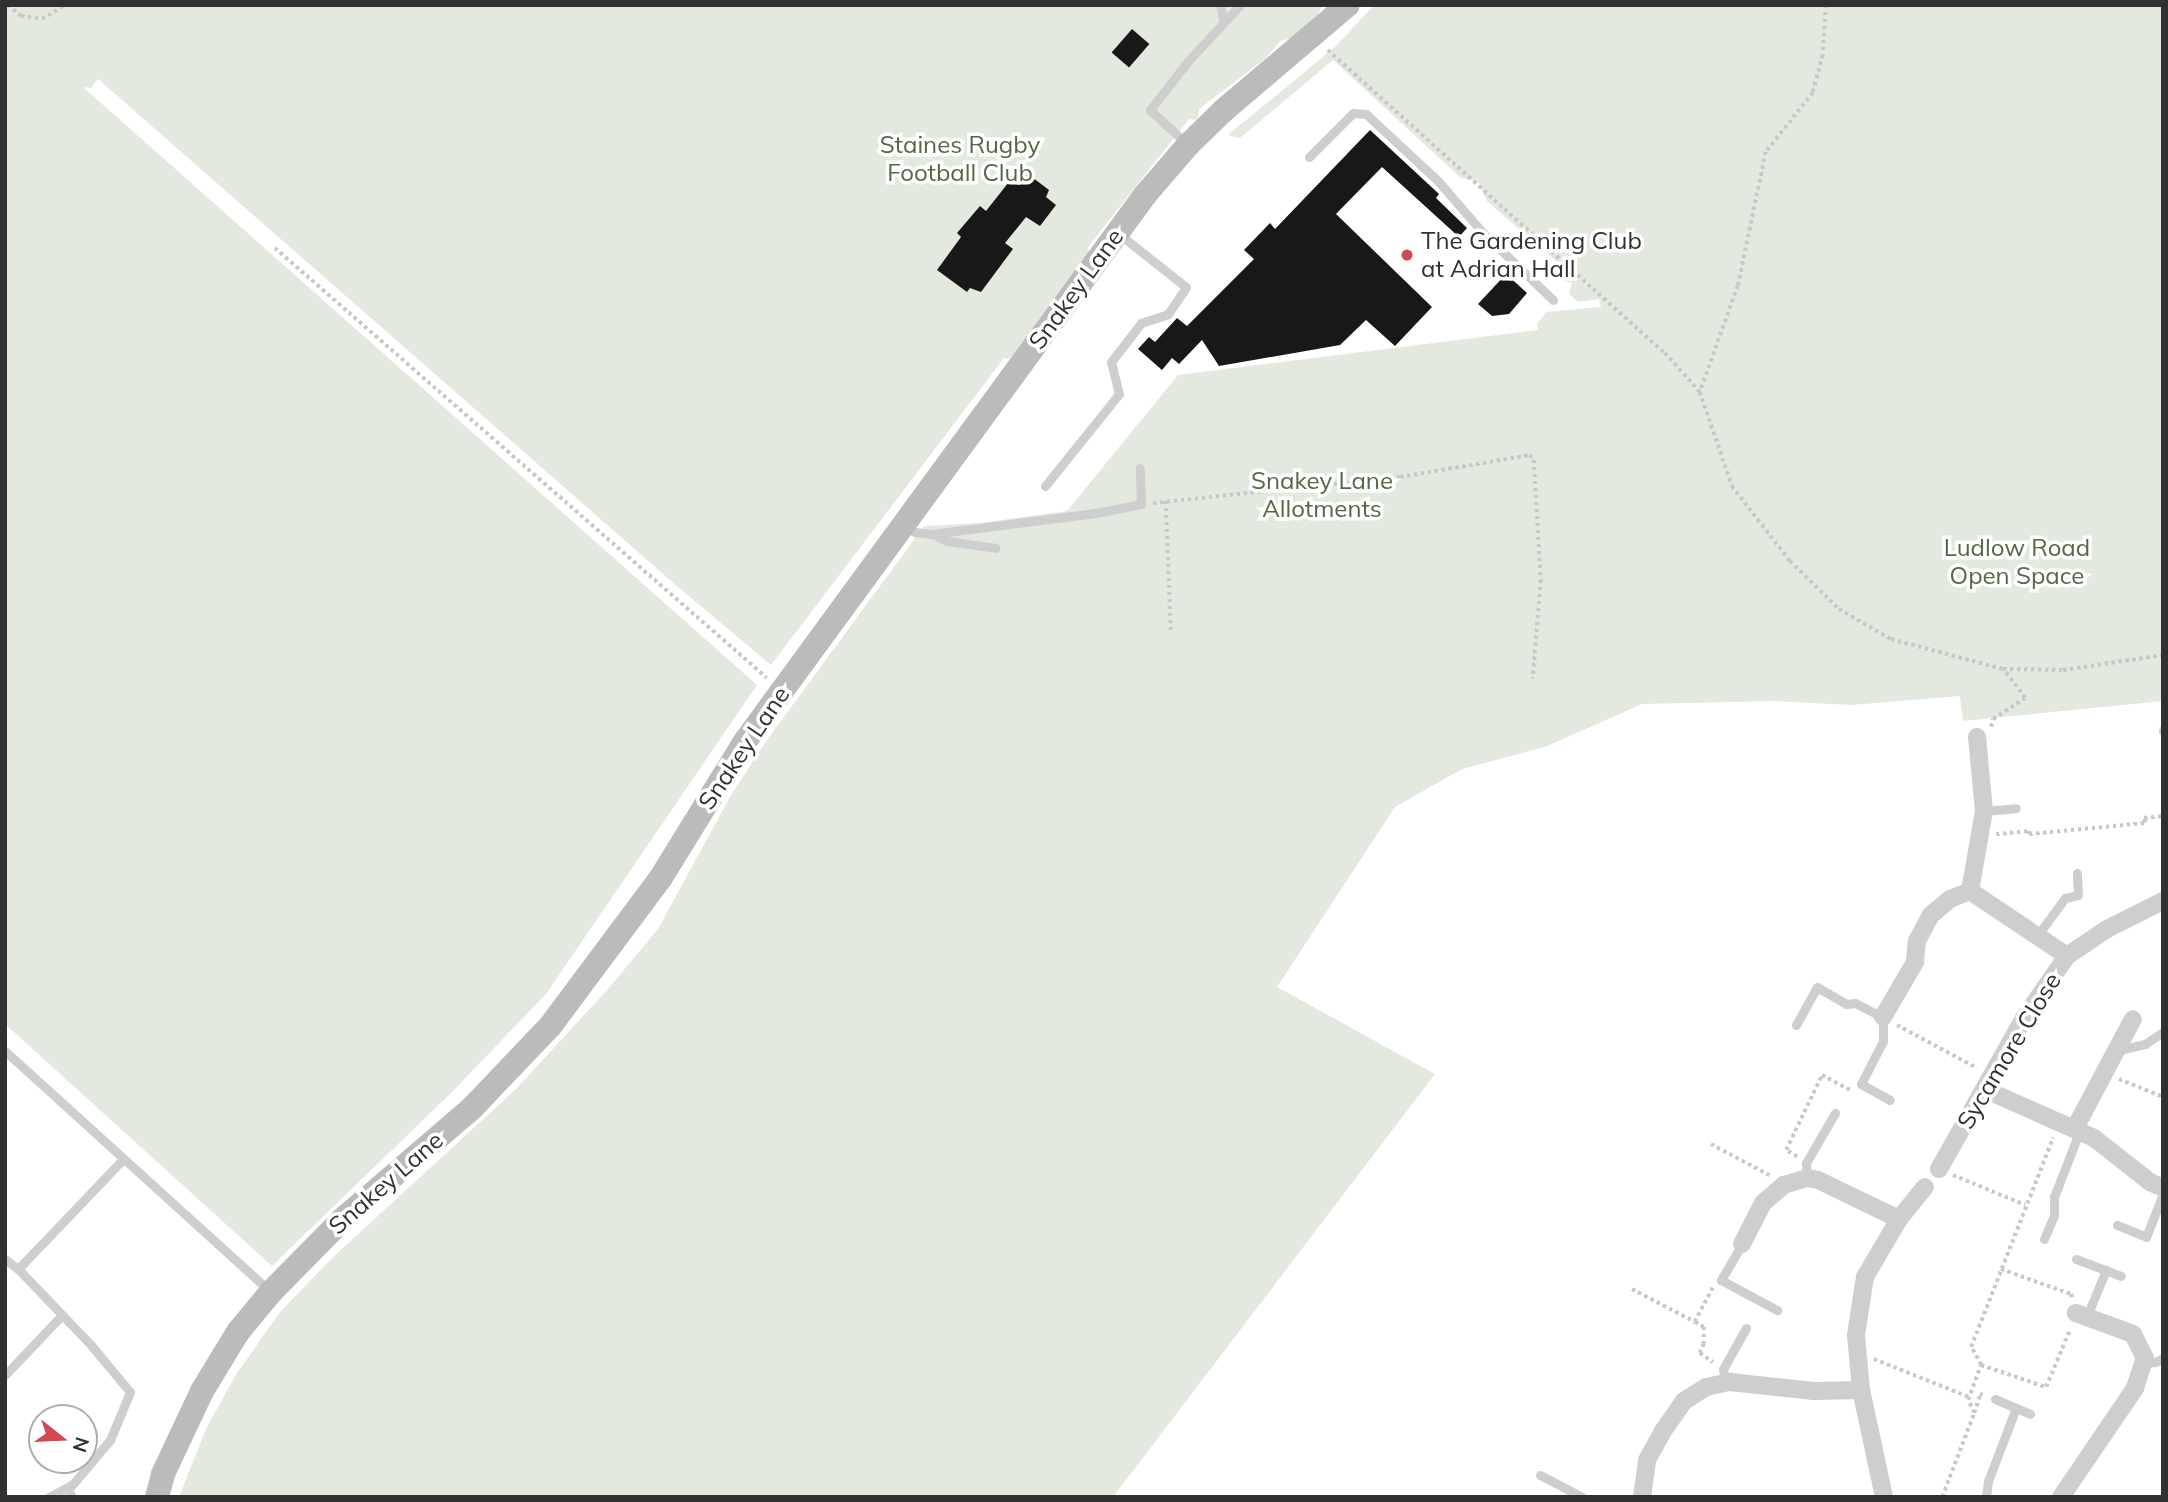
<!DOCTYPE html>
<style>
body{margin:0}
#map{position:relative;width:2168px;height:1502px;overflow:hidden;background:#fff;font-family:Mulish,sans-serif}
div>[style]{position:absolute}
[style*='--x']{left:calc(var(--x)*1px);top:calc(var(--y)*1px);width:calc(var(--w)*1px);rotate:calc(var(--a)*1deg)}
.green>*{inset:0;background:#e3e9de}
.building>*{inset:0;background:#181818;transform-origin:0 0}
.path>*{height:3.5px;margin-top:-1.75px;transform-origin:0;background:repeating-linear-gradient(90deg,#c8c8c8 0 3.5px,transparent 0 7px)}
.lane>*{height:9px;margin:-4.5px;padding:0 4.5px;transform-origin:4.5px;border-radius:4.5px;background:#cecece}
.street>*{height:18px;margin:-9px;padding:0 9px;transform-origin:9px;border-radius:9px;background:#cecece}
.secondary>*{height:24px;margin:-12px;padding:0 12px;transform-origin:12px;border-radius:12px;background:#bbb}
.dots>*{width:19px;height:19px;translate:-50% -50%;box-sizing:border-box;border:4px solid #fff;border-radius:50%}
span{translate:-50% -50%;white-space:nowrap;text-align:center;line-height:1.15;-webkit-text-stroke:7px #fff;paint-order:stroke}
.park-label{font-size:24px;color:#536843}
.poi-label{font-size:24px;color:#313131}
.left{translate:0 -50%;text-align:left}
.street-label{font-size:24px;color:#313131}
.frame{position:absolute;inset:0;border:7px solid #313131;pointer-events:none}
.north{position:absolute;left:28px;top:1404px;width:70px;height:70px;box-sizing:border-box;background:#fff;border:2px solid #adadad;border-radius:50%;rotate:108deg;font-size:19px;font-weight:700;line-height:28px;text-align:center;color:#313131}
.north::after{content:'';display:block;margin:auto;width:24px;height:32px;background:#d24951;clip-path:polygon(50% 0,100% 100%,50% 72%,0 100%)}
</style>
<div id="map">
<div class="green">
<div style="clip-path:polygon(5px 5px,1322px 5px,1314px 24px,1296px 37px,1280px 41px,1266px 58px,1199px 109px,1197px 120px,1189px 119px,1088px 247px,1090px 254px,1049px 311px,1038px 320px,1037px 329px,1022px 349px,1008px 359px,1004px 358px,771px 665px,678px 587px,98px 79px,91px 88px,83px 87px,757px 685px,546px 994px,452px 1092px,272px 1266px,5px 1024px)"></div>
<div style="clip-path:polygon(1374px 5px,2163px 5px,2163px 701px,1963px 721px,1960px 696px,1851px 705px,1774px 701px,1642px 704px,1545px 747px,1462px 769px,1395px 807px,1277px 987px,1435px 1074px,1113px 1497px,179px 1497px,206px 1429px,235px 1376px,280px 1312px,331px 1259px,516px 1089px,608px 989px,658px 929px,731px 795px,767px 740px,924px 526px,981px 523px,1067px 511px,1178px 375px,1538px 330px,1537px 324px,1546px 312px,1601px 307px,1599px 299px,1578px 302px,1569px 294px,1572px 283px,1559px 280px,1556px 261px,1487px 201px,1478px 182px,1461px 178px,1333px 60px,1240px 138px,1228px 135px,1336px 46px)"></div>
</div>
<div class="building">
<div style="left:1132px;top:29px;width:23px;height:31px;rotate:41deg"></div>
<div style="clip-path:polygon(1370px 130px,1439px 194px,1436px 198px,1467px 228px,1459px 237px,1382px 167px,1336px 214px,1432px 307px,1395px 346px,1366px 320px,1340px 345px,1219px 366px,1202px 340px,1179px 364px,1172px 358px,1162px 370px,1138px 349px,1149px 337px,1155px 342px,1177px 318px,1187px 326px,1254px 259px,1244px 250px,1270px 223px,1275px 229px)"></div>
<div style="clip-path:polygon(1020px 168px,1049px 190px,1046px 197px,1056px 205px,1040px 226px,1026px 217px,1005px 243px,1013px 249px,981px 292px,970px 288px,967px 292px,937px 270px,961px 237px,957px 233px,980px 206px,986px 211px)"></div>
<div style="clip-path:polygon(1506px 274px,1527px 293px,1509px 314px,1492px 316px,1478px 304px)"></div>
</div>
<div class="path">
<div style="--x:8;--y:5;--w:17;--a:40"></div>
<div style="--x:21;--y:16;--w:21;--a:8"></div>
<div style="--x:42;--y:19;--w:27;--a:-31"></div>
<div style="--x:1826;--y:5;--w:50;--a:93.4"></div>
<div style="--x:1823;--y:55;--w:39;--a:105"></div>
<div style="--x:1813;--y:93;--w:75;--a:128.5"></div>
<div style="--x:1766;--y:152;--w:137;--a:101.8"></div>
<div style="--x:1738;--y:286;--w:113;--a:109.7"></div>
<div style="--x:1700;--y:392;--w:99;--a:71.2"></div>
<div style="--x:1732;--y:486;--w:95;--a:52.3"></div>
<div style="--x:1790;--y:561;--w:69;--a:44.4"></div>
<div style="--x:1839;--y:609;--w:60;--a:30"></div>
<div style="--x:1891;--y:639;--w:116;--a:15"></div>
<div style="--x:2003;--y:669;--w:60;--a:1"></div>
<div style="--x:2063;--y:670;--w:101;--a:-8.5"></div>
<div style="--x:1328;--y:50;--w:453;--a:42"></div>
<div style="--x:1665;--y:353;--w:52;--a:48.1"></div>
<div style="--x:275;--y:248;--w:653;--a:41.15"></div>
<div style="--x:1166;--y:501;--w:133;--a:87.8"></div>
<div style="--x:1153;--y:503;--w:248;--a:-6"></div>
<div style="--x:1400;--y:477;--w:132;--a:-9.6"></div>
<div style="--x:1530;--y:455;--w:6;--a:51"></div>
<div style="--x:1534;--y:460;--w:120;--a:86.7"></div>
<div style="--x:1541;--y:580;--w:99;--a:94.6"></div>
<div style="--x:1991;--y:727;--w:8;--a:-76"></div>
<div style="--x:1993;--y:719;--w:38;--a:-33"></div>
<div style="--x:2025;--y:698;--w:36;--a:-127"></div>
<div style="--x:1996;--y:834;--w:33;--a:-5"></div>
<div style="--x:2029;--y:831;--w:3;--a:90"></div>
<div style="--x:2029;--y:834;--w:117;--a:-5.4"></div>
<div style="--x:2145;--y:823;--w:5;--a:-101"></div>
<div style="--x:2144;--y:818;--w:19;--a:-6"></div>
<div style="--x:1897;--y:1025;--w:91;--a:28.3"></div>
<div style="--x:2119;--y:1079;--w:48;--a:22.2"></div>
<div style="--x:1711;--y:1144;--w:68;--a:28.1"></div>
<div style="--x:1797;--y:1157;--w:13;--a:-148"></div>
<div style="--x:1786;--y:1150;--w:83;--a:-64.4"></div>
<div style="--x:1822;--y:1075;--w:32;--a:28"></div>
<div style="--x:1953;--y:1175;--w:78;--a:22.6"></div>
<div style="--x:2001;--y:1269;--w:74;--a:19.7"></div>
<div style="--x:2071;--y:1294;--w:5;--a:68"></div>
<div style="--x:1713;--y:1288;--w:38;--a:118"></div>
<div style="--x:1695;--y:1322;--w:10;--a:29"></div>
<div style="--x:1704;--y:1327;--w:17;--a:90"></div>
<div style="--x:1704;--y:1344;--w:10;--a:114"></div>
<div style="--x:1700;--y:1353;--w:16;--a:35"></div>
<div style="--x:1632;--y:1289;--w:71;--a:27.6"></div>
<div style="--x:1874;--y:1359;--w:102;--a:21.8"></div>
<div style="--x:1981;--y:1365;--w:69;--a:18.7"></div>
<div style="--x:2046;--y:1387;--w:63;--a:-67.5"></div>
<div style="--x:1974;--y:1413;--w:20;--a:-72"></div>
<div style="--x:1980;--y:1394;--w:3;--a:18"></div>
<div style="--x:1942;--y:1497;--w:90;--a:-69.1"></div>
<div style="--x:1974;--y:1413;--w:14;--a:-115"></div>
<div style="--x:1968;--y:1400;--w:37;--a:-70"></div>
<div style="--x:1981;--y:1365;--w:21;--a:-119"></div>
<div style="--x:1971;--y:1347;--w:225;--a:-68.6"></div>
</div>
<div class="lane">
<div style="--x:1220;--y:5;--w:17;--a:77"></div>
<div style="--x:1187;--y:144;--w:50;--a:-137.4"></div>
<div style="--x:1150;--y:110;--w:62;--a:-52.2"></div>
<div style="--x:1188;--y:61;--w:76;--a:-47.1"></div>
<div style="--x:1309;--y:157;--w:62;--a:-45"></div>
<div style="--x:1353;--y:113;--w:13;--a:4"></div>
<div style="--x:1366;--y:114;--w:98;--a:42.9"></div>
<div style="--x:1438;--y:181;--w:69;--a:49.1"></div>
<div style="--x:1483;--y:233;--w:97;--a:43.7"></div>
<div style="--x:1045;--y:486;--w:118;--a:-51.2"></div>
<div style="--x:1119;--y:394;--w:33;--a:-104"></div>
<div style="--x:1111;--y:362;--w:49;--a:-52.4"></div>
<div style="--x:1141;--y:323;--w:28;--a:-18"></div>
<div style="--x:1168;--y:314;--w:32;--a:-56"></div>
<div style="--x:1186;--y:287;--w:85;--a:-141.7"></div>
<div style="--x:904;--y:526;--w:13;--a:29"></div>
<div style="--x:915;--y:532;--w:17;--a:7"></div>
<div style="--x:932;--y:534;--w:165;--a:-7.3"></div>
<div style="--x:1096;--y:513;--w:46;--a:-11.3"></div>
<div style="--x:1141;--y:504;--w:36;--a:-92"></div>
<div style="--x:933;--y:534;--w:16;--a:27"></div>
<div style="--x:947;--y:541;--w:49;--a:8.1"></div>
<div style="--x:2163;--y:730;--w:1;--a:90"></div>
<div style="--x:1984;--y:811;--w:32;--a:-5"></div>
<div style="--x:2037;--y:936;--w:47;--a:-53.6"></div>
<div style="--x:2065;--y:898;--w:13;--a:-13"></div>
<div style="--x:2078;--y:895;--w:22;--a:-93"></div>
<div style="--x:1796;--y:1025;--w:43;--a:-61.1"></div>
<div style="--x:1817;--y:987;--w:34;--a:30"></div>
<div style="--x:1847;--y:1004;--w:8;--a:-7"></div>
<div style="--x:1855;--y:1003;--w:31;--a:27"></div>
<div style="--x:1883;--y:1017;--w:24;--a:90"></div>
<div style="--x:1883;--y:1041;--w:48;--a:117.1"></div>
<div style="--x:1861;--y:1084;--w:33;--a:29"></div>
<div style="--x:2119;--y:1050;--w:27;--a:-13"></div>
<div style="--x:2145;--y:1044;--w:22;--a:-34"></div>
<div style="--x:5;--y:1051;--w:356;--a:42.2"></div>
<div style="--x:1807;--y:1178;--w:15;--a:-94"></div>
<div style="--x:1806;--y:1163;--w:58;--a:-59.9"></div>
<div style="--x:2117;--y:1225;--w:31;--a:22"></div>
<div style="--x:2146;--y:1237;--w:46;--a:-68.4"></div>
<div style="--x:2044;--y:1239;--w:26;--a:-67"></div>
<div style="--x:2054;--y:1215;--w:18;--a:-90"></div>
<div style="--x:2054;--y:1197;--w:72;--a:-68.8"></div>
<div style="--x:1742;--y:1244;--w:42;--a:120.3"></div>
<div style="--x:1721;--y:1280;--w:64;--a:28.2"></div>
<div style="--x:5;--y:1259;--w:16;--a:38"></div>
<div style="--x:2076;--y:1259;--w:48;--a:20.7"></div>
<div style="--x:2087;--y:1316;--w:50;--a:-67.6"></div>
<div style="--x:2144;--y:1363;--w:11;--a:-5"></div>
<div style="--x:2155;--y:1362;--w:9;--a:-27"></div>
<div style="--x:5;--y:1375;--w:83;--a:-46.5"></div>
<div style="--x:1725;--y:1383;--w:14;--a:-98"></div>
<div style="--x:1723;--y:1369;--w:47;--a:-60.7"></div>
<div style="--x:1995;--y:1399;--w:38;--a:23"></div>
<div style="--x:1540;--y:1475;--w:47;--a:27.6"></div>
<div style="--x:67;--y:1488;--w:10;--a:61"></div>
<div style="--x:49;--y:1497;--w:26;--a:-28"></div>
<div style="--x:72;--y:1485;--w:59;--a:-49.8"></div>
<div style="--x:110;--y:1440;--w:52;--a:-67.4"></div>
<div style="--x:130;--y:1392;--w:61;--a:-129.7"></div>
<div style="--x:91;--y:1345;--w:105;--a:-133.8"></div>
<div style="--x:18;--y:1269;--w:152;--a:-46.3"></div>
<div style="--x:1986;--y:1497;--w:16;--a:-83"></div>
<div style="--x:1988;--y:1481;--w:78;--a:-69"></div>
</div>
<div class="street">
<div style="--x:1977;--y:737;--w:74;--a:84.6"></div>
<div style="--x:1984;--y:811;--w:81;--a:99.9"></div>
<div style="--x:1970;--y:891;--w:117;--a:33.8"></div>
<div style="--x:1883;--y:1017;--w:64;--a:-59.8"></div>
<div style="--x:1915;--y:962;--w:21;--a:-85"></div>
<div style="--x:1917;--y:941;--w:30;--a:-62"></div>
<div style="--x:1931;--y:915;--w:25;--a:-40"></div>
<div style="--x:1950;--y:899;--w:22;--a:-22"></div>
<div style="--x:1984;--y:1089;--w:120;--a:24"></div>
<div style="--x:2094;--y:1138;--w:71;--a:38.2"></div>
<div style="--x:2150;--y:1182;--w:14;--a:25"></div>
<div style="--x:2075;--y:1128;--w:123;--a:-62"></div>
<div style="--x:1939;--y:1169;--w:173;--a:-60.6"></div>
<div style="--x:2024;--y:1018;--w:75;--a:-55.3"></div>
<div style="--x:2067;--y:956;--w:48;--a:-34"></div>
<div style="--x:2107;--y:929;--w:63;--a:-26.6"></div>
<div style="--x:1742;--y:1244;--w:46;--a:-62.9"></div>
<div style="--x:1763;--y:1203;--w:28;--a:-41"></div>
<div style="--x:1784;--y:1185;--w:24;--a:-17"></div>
<div style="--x:1807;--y:1178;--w:11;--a:10"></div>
<div style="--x:1818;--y:1180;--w:90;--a:25.7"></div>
<div style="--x:1642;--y:1497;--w:37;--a:-82"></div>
<div style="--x:1647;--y:1460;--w:33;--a:-61"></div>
<div style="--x:1663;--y:1431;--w:37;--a:-55"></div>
<div style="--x:1684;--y:1401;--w:26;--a:-32"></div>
<div style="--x:1706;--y:1387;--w:25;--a:-12"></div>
<div style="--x:1730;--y:1382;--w:84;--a:6.1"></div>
<div style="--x:1814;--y:1391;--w:47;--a:-1.2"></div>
<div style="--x:1884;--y:1497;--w:109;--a:-102.1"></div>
<div style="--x:1861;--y:1390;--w:55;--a:-95.2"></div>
<div style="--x:1856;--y:1335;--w:59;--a:-81.2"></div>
<div style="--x:1865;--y:1277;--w:67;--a:-59.6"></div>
<div style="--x:1899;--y:1219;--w:41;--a:-50.9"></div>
<div style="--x:2061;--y:1497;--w:132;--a:-55.8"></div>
<div style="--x:2135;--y:1388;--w:32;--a:-72"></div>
<div style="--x:2145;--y:1358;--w:27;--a:-117"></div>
<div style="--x:2133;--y:1334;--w:61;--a:-159.8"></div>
</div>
<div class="secondary">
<div style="--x:157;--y:1497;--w:24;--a:-75"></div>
<div style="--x:163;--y:1474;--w:92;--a:-64.8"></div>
<div style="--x:202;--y:1391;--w:69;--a:-58.6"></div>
<div style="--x:238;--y:1332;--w:52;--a:-50.5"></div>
<div style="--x:271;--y:1292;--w:103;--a:-45.4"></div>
<div style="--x:343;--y:1219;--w:172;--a:-40.7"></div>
<div style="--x:473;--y:1107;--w:113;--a:-46.4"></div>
<div style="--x:551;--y:1025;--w:182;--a:-53.3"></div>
<div style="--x:660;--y:879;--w:163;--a:-58.3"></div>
<div style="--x:746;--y:740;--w:675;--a:-53.79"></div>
<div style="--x:1145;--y:195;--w:66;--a:-49.3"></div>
<div style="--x:1188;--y:145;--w:50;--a:-44.2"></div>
<div style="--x:1224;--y:110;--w:162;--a:-40.3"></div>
</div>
<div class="dots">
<div style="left:1407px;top:255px;background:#d24951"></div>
</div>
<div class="park-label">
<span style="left:960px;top:159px">Staines Rugby<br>Football Club</span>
<span style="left:1322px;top:495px">Snakey Lane<br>Allotments</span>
<span style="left:2017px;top:562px">Ludlow Road<br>Open Space</span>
</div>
<div class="poi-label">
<span class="left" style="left:1421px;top:255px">The Gardening Club<br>at Adrian Hall</span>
</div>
<div class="street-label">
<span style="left:1076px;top:289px;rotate:-54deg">Snakey Lane</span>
<span style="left:744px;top:748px;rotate:-56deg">Snakey Lane</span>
<span style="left:2009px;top:1051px;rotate:-59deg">Sycamore Close</span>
<span style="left:386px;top:1183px;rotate:-41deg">Snakey Lane</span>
</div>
<div class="frame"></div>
<div class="north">N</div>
</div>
